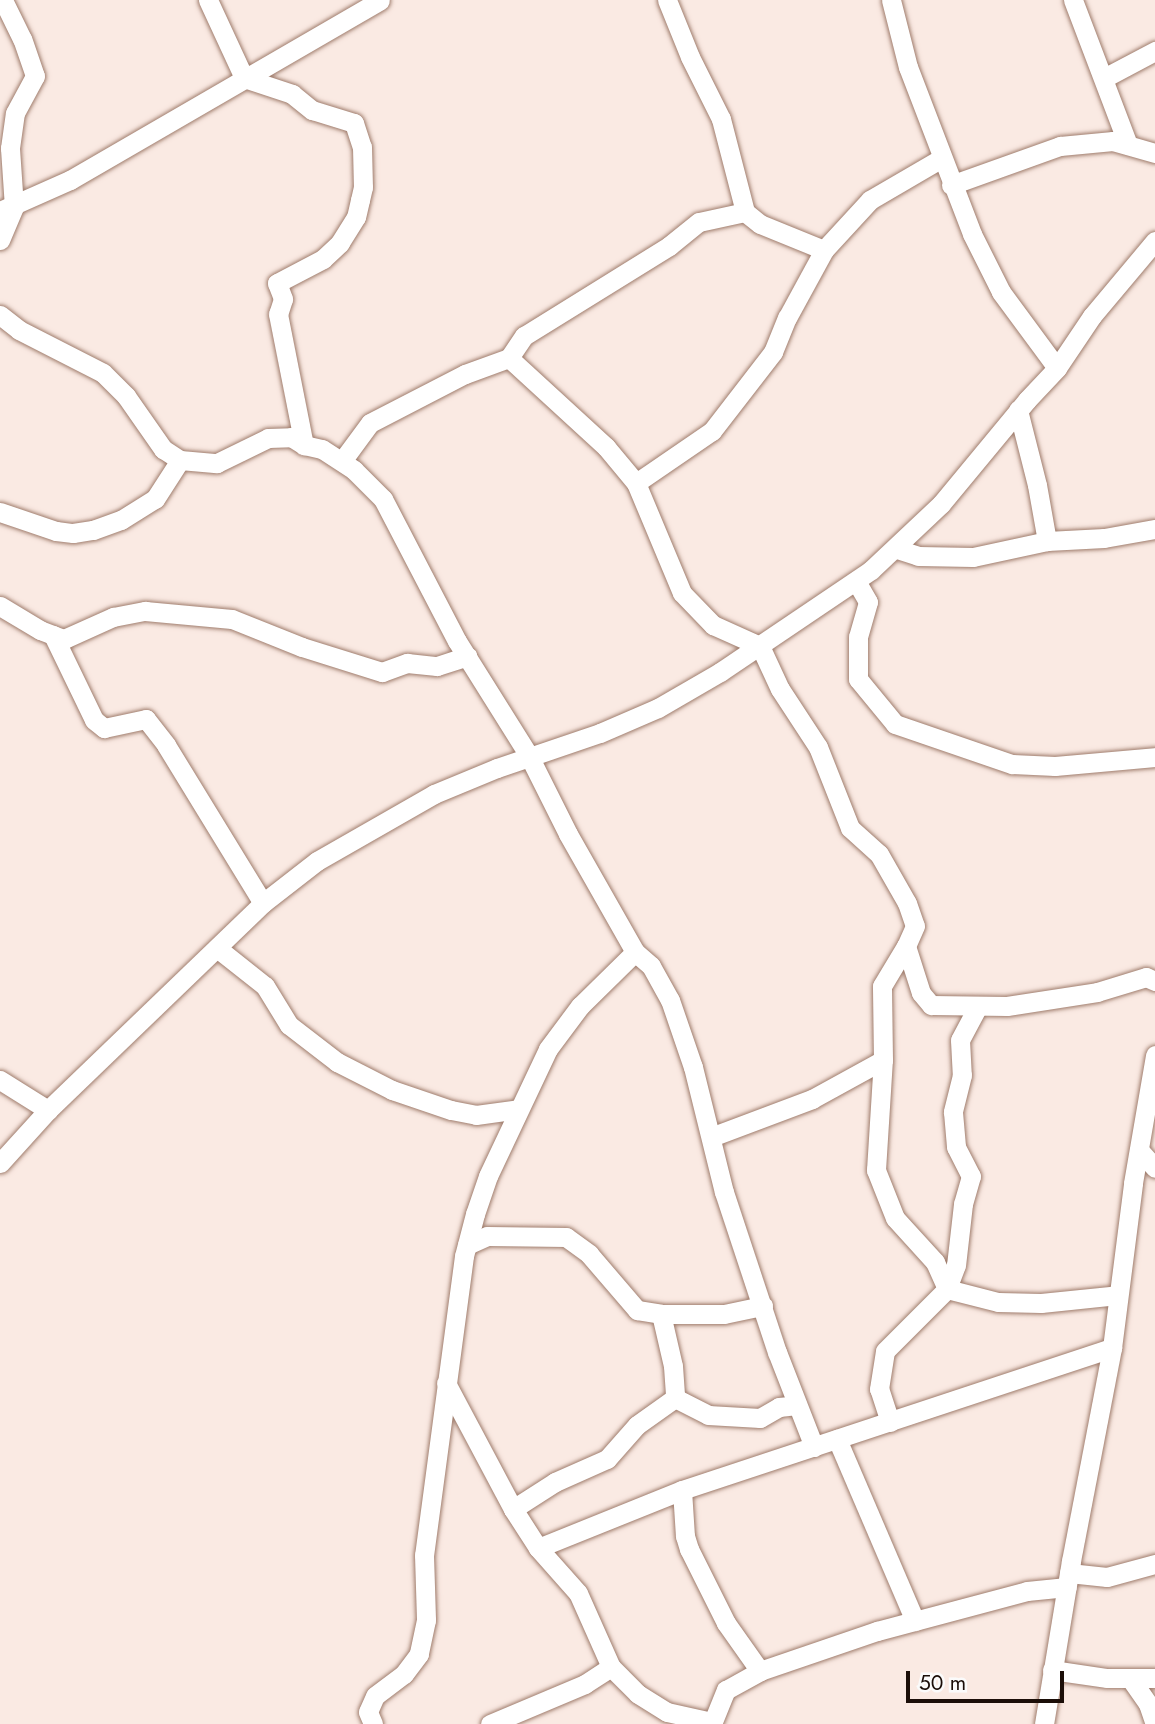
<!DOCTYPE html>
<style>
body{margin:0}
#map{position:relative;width:1155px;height:1724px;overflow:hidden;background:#faeae3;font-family:Jost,sans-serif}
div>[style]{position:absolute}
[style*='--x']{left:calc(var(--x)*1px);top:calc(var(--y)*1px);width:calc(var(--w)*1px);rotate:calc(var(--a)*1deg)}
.roads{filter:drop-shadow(0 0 2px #9f7c6c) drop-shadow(0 0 2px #9f7c6c)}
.minor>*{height:19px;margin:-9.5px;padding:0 9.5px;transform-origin:9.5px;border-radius:9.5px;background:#fff}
span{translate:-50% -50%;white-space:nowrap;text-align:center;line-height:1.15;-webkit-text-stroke:6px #fbfbfb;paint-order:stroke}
.scale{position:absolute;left:906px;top:1671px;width:158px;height:32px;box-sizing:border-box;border:4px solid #1b0e08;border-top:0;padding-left:9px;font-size:21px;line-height:24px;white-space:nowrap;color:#1b0e08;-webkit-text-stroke:5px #fbfbfb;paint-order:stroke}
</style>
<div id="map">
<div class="roads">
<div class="minor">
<div style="--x:208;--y:0;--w:86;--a:65.2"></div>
<div style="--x:244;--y:78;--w:51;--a:18.4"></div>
<div style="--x:292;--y:94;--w:26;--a:39"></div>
<div style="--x:312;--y:110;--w:44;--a:17.2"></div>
<div style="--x:354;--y:123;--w:25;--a:72"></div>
<div style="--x:362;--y:147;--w:40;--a:88.6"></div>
<div style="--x:363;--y:187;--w:13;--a:103"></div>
<div style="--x:360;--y:200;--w:17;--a:103"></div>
<div style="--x:356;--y:217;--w:31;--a:122"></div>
<div style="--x:340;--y:243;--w:23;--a:137"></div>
<div style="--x:323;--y:259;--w:52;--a:152.4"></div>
<div style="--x:277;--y:283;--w:17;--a:69"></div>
<div style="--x:283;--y:299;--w:16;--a:108"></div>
<div style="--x:278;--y:314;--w:134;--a:78.8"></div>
<div style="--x:667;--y:0;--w:61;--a:68"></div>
<div style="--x:690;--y:57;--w:69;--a:63.4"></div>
<div style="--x:721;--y:119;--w:96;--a:75.5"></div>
<div style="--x:891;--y:0;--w:69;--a:75.8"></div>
<div style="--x:908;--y:67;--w:179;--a:69"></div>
<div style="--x:972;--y:234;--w:65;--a:63.4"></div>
<div style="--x:1001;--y:292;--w:94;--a:53.6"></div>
<div style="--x:1073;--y:0;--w:155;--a:69.2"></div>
<div style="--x:1104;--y:78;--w:58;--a:-27.9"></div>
<div style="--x:951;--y:185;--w:116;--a:-19.7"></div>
<div style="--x:1060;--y:146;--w:53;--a:-5.4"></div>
<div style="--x:1113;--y:141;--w:44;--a:15.9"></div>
<div style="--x:0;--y:211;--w:77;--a:-23.9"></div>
<div style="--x:70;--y:180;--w:358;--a:-30.1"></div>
<div style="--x:0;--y:240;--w:36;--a:-67"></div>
<div style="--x:14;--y:207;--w:59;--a:-93.9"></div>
<div style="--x:10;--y:148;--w:35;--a:-82"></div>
<div style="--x:15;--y:113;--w:42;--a:-61.6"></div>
<div style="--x:35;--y:76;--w:39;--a:-109"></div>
<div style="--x:22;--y:39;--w:43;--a:-116"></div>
<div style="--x:0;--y:315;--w:24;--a:38"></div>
<div style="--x:19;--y:330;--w:94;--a:27.1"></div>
<div style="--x:103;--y:373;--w:33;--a:45"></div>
<div style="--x:126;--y:396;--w:65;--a:55.1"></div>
<div style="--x:163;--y:449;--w:20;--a:33"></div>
<div style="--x:180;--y:460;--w:37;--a:5"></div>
<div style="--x:217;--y:463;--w:57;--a:-26.1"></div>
<div style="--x:268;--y:438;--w:23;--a:-2"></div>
<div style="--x:291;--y:437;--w:15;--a:32"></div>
<div style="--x:304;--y:445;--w:18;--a:13"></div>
<div style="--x:322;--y:449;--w:38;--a:33"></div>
<div style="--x:354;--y:470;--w:41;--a:45"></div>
<div style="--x:383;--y:499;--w:160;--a:62.5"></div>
<div style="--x:457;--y:641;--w:136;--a:57.9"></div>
<div style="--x:529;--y:756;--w:87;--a:63.4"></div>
<div style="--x:568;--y:834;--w:136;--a:60.4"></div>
<div style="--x:635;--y:952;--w:77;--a:135.5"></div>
<div style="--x:580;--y:1006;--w:54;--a:126.7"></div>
<div style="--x:548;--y:1049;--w:140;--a:115.3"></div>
<div style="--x:488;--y:1176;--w:40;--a:108.9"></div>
<div style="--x:475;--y:1214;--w:43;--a:104.7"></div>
<div style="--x:464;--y:1256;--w:302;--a:97.6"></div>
<div style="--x:424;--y:1555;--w:65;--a:88.2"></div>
<div style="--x:426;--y:1620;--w:35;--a:102"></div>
<div style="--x:419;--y:1654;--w:25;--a:127"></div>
<div style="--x:404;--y:1674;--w:36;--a:143"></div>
<div style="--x:375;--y:1696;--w:17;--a:114"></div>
<div style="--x:368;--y:1712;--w:13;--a:67"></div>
<div style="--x:509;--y:358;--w:132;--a:42.5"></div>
<div style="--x:606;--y:447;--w:47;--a:50.2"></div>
<div style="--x:636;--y:483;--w:119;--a:67.3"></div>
<div style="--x:682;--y:593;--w:45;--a:45.9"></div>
<div style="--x:713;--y:625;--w:51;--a:24.1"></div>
<div style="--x:760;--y:646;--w:47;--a:65.1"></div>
<div style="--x:780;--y:689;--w:69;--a:56.8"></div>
<div style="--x:818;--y:747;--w:87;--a:68.4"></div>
<div style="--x:850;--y:828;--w:39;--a:42"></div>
<div style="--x:879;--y:854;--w:56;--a:60.3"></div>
<div style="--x:907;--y:903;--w:24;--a:71"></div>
<div style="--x:915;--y:926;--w:22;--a:114"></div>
<div style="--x:906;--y:946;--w:49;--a:72.3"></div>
<div style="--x:921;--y:993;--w:16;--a:50"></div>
<div style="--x:931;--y:1005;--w:76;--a:0.8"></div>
<div style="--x:1007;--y:1006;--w:91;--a:-8.8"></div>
<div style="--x:1097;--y:992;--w:51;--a:-17"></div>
<div style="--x:1146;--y:977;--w:10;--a:24"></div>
<div style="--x:1018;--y:410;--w:77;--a:75.8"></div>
<div style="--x:1037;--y:485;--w:57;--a:79.9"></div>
<div style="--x:342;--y:461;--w:47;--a:-53.6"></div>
<div style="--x:370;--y:423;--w:107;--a:-27.3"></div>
<div style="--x:465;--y:374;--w:47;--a:-20"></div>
<div style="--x:509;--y:358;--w:27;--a:-56"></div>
<div style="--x:524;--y:336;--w:171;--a:-31.8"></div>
<div style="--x:669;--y:246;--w:38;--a:-39"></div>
<div style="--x:699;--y:222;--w:47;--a:-12.3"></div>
<div style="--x:745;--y:212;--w:19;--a:39"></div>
<div style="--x:760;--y:224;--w:69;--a:22.1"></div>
<div style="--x:636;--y:483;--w:92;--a:-34.4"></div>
<div style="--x:712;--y:431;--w:100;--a:-52.3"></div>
<div style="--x:773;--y:352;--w:37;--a:-68"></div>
<div style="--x:787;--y:318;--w:77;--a:-61.4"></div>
<div style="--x:824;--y:250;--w:68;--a:-47.4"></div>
<div style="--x:870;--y:200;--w:83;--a:-30.3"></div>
<div style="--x:0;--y:512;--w:59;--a:18.7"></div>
<div style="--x:56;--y:531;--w:17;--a:7"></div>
<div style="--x:73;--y:533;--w:20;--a:-9"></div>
<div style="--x:93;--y:530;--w:30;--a:-20"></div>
<div style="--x:121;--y:520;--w:40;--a:-32"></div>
<div style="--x:155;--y:499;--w:46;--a:-57.3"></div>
<div style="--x:897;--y:549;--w:22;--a:18"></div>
<div style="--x:918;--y:556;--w:55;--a:1"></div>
<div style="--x:973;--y:557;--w:76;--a:-12.2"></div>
<div style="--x:1047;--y:541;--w:57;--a:-3"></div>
<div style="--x:1104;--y:538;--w:52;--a:-10"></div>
<div style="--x:856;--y:581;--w:24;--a:60"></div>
<div style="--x:868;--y:602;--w:36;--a:106"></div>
<div style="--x:858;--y:637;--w:42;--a:90"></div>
<div style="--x:858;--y:679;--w:58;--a:50.6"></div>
<div style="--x:895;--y:724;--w:124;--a:18.9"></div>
<div style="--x:1012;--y:764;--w:43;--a:2.7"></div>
<div style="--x:1055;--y:766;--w:100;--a:-5.1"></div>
<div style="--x:0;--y:606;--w:47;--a:31"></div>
<div style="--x:40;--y:630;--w:26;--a:21"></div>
<div style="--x:64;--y:639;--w:54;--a:-24.2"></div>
<div style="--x:113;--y:617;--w:33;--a:-11"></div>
<div style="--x:145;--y:611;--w:87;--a:5.3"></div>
<div style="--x:232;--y:619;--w:75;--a:21.8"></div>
<div style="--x:302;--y:647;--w:84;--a:17.4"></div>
<div style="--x:382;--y:672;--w:27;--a:-20"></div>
<div style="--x:407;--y:663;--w:30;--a:6"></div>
<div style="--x:437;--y:666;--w:32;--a:-18"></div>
<div style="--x:53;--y:635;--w:94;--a:64.2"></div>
<div style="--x:94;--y:720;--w:13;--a:39"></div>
<div style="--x:104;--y:728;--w:43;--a:-12.1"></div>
<div style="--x:146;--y:719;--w:33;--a:52"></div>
<div style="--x:166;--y:745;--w:185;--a:58.5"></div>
<div style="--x:217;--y:948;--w:61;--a:38.4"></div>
<div style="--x:265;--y:986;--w:46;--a:58.4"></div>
<div style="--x:289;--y:1025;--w:61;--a:37.6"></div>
<div style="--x:337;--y:1062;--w:62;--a:27"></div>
<div style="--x:392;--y:1090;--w:62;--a:18.7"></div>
<div style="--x:451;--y:1110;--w:25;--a:11"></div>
<div style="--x:476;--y:1115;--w:43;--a:-7.9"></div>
<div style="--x:635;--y:952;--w:21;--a:41"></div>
<div style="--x:651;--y:966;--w:39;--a:61"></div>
<div style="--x:670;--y:1000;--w:71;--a:71.1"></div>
<div style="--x:693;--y:1067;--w:129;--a:76.1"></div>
<div style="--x:724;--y:1192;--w:169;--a:71.7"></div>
<div style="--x:777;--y:1352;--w:102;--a:68.7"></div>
<div style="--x:977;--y:1008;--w:36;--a:118"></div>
<div style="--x:960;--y:1040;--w:35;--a:87"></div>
<div style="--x:962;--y:1075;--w:38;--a:104"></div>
<div style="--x:953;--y:1112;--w:35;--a:85"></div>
<div style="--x:956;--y:1147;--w:33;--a:63"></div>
<div style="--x:971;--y:1176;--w:29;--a:106"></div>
<div style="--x:963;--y:1204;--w:61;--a:96.5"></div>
<div style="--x:956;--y:1265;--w:26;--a:111"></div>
<div style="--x:947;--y:1289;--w:53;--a:14.3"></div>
<div style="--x:998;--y:1302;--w:43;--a:1.3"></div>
<div style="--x:1041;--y:1303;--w:77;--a:-5.9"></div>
<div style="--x:0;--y:1080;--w:57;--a:32"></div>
<div style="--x:711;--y:1137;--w:108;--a:-20.6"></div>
<div style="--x:812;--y:1099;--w:81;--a:-28.8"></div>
<div style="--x:1139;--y:1150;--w:24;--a:48"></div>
<div style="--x:0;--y:1163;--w:72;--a:-47.8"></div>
<div style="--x:48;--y:1110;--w:298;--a:-43.9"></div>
<div style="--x:263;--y:903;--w:68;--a:-37.9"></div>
<div style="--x:317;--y:861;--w:135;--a:-29.8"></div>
<div style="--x:434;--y:794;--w:68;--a:-22.4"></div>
<div style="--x:497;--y:768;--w:109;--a:-18.8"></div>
<div style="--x:600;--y:733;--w:63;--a:-23.3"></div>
<div style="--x:658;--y:708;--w:72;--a:-30.1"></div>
<div style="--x:720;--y:672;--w:182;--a:-34"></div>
<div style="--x:871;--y:570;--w:96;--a:-43.3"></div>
<div style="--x:941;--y:504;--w:135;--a:-50.4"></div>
<div style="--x:1027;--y:400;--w:44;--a:-46.8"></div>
<div style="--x:1057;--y:368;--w:63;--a:-56.1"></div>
<div style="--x:1092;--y:316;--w:98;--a:-50"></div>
<div style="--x:467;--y:1245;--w:22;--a:-24"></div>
<div style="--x:487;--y:1236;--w:79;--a:0.7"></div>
<div style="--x:566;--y:1237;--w:29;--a:36"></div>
<div style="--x:589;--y:1254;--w:74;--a:49.4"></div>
<div style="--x:637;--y:1310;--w:24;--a:9"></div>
<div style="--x:661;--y:1314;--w:63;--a:0"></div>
<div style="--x:724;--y:1314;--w:40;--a:-12"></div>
<div style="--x:661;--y:1314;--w:53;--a:77"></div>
<div style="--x:673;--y:1366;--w:32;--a:86"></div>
<div style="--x:675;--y:1398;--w:37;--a:27"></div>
<div style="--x:708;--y:1415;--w:52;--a:3.3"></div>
<div style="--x:760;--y:1418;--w:22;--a:-30"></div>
<div style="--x:779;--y:1407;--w:18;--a:-6"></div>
<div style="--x:446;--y:1383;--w:143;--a:62"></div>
<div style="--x:513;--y:1509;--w:46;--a:57.3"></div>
<div style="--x:538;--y:1548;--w:60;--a:48.4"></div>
<div style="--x:578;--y:1593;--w:81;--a:66"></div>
<div style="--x:611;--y:1667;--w:31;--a:147"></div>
<div style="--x:585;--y:1684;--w:103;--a:157.2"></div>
<div style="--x:890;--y:1422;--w:35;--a:-108"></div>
<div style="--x:879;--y:1389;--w:38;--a:-81"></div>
<div style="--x:885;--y:1351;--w:88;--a:-45"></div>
<div style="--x:947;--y:1289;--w:30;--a:-114"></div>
<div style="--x:935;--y:1262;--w:59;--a:-132.3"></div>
<div style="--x:895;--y:1218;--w:52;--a:-111.6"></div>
<div style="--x:876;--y:1170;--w:110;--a:-86.4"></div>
<div style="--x:883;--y:1060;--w:74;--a:-90.8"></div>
<div style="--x:882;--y:986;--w:47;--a:-59"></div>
<div style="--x:837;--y:1439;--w:198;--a:66.8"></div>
<div style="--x:682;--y:1490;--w:46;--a:86.3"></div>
<div style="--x:685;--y:1536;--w:14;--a:73"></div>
<div style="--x:689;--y:1549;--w:83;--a:63.4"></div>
<div style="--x:726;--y:1623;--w:59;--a:54.7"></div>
<div style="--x:513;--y:1509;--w:50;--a:-32.7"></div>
<div style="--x:555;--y:1482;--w:57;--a:-23.9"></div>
<div style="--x:607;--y:1459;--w:45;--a:-48.6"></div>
<div style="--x:637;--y:1425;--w:47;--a:-35.4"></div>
<div style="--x:538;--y:1548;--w:155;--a:-21.9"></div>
<div style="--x:682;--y:1490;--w:453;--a:-18.3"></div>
<div style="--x:1069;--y:1573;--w:38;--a:6"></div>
<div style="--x:1107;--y:1577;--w:50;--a:-15.2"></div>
<div style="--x:611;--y:1667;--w:38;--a:45"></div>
<div style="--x:638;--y:1694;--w:34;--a:32"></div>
<div style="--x:667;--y:1712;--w:46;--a:12.5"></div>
<div style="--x:1052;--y:1670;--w:56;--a:8.3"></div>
<div style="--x:1107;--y:1678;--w:48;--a:0"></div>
<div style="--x:1130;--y:1678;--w:32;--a:55"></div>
<div style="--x:1148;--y:1704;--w:21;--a:71"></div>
<div style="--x:712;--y:1724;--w:37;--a:-68"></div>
<div style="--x:726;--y:1690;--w:39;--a:-29"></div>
<div style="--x:760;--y:1671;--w:124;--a:-18.9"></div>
<div style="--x:877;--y:1631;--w:155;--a:-14.9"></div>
<div style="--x:1027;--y:1591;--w:40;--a:-5.7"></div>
<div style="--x:1044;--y:1724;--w:165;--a:-80.6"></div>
<div style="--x:1071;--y:1561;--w:217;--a:-79.1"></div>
<div style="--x:1112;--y:1348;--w:166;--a:-82.7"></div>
<div style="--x:1133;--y:1183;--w:130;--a:-80.2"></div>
</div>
</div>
<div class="scale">50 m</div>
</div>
